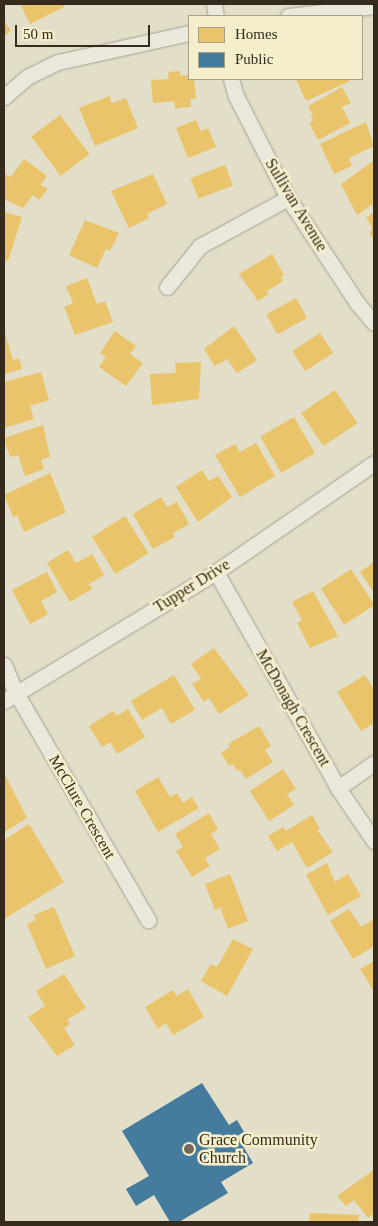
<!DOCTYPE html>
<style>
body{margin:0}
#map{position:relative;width:378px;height:1226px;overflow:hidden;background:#e2dec8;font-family:Georgia,serif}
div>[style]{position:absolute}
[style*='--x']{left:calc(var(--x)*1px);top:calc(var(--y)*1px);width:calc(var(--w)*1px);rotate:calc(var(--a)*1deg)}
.homes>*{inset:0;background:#e9c46a;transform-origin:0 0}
.public>*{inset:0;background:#457b9d}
.roads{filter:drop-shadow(0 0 1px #a6a292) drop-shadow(0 0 1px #a6a292)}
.street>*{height:15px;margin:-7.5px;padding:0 7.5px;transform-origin:7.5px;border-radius:7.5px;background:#eae7db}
.dots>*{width:14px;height:14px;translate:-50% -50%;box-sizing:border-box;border:2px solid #f4eecd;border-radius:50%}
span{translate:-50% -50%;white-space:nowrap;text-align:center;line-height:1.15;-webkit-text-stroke:5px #f4eecd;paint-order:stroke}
.street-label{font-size:16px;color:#342b1c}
.poi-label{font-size:16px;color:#342b1c}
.left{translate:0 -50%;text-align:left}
.frame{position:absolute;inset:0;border:5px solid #342b1c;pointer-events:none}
.legend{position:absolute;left:188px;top:15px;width:175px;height:65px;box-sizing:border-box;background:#f4eecd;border:1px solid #a7a086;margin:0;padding:6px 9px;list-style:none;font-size:15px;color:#342b1c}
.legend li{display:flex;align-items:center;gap:10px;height:25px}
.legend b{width:25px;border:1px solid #a7a086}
.scale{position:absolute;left:15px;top:25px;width:135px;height:22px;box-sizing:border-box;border:2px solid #342b1c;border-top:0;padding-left:6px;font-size:15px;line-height:18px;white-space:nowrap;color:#342b1c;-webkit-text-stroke:4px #f4eecd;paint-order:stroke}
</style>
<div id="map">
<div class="homes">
<div style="clip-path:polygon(20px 4px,63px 4px,64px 7px,30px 24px)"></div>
<div style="clip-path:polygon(4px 21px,11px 30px,4px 37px)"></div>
<div style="clip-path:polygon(180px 71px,180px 76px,189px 75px,189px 79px,194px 79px,196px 99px,190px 99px,191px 107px,175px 108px,174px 101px,153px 103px,151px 80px,169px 79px,168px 72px)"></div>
<div style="clip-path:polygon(296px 79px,349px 79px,350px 81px,306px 101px)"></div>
<div style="clip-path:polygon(342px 87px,351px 103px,342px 107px,350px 123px,318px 140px,309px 123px,313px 121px,311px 116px,313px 115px,308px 106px)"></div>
<div style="clip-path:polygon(109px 96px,112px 103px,126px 98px,138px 128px,95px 146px,79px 108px)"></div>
<div style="left:60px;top:115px;width:49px;height:36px;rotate:53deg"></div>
<div style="clip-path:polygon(196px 120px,201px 131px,208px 128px,216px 147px,188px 158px,176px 128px)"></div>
<div style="clip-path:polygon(366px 122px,374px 146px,349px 158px,352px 166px,334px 174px,320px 144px)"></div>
<div style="clip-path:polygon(24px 159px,47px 176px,41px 185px,48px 189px,39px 200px,33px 195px,23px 208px,4px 199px,4px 174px,11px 177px)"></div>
<div style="clip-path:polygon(373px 161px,374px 203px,357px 215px,341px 184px)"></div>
<div style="left:225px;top:165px;width:22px;height:37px;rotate:69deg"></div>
<div style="clip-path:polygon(153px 174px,167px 204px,147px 214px,149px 218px,129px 228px,111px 191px)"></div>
<div style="clip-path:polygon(4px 212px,22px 217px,8px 261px,4px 260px)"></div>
<div style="clip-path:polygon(374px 212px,374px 240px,370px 234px,372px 227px,366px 218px)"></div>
<div style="clip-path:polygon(85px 220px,119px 233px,110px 251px,106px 249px,97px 268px,69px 255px)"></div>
<div style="clip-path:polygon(272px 254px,284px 275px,281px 277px,283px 281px,267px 291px,269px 294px,258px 301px,239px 274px)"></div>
<div style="clip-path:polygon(87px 278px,97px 304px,105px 301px,113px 322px,75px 335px,64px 307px,73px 303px,66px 286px)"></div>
<div style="left:296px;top:298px;width:23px;height:34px;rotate:61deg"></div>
<div style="clip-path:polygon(234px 326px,257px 360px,237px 373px,227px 359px,215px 366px,204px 349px)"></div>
<div style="clip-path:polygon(4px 330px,13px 360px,19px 358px,22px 369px,4px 374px)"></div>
<div style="clip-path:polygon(115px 331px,136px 346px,130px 354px,143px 363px,126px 386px,99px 367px,106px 357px,100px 353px)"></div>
<div style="left:320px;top:333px;width:24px;height:33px;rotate:57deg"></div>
<div style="clip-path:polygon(201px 362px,199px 399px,152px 405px,150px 374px,176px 373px,175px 363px)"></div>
<div style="clip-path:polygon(41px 372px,49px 400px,30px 406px,34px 419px,4px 428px,4px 382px)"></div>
<div style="left:335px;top:390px;width:40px;height:41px;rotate:56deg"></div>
<div style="left:294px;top:417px;width:42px;height:39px;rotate:60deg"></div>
<div style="clip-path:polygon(43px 425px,50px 457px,41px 460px,44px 469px,25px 476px,18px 455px,10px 457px,4px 438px)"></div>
<div style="clip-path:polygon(256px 443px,275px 476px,240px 497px,215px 455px,235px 444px,240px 452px)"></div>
<div style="clip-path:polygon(202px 470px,209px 481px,218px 476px,232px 497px,198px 522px,176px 487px)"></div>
<div style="clip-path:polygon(50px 473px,66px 512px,24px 532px,17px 515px,13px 517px,4px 495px)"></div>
<div style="clip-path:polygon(161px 497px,167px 507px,177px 502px,189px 524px,173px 533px,175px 537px,153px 549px,133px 514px)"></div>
<div style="left:125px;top:516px;width:44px;height:39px;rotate:58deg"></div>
<div style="clip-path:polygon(68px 550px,76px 563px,92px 554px,104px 575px,89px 584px,92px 589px,70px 602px,47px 563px)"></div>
<div style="clip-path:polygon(374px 562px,374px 588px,372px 590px,360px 572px)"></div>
<div style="left:351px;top:569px;width:43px;height:36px;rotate:57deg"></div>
<div style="clip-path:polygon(47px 572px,57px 592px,41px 601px,48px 614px,30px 624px,12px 590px)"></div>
<div style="clip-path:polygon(313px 591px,338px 636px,310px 648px,297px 623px,302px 620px,292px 602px)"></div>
<div style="clip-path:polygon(214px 648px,249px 695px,219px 714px,209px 698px,204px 702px,192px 684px,201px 679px,191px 664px)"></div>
<div style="clip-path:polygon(174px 675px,195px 710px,171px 724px,162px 708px,142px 720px,131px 701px)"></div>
<div style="clip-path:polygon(365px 675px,374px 690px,374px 723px,361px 731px,337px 692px)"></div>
<div style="clip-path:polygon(128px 709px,145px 737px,117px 754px,110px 742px,102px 747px,89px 726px,113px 711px,117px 716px)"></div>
<div style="clip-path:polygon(259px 726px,271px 746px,265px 750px,273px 762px,246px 779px,240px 770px,237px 771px,233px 764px,229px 766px,221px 753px,230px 747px,228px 744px)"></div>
<div style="clip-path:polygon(283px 769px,296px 789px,287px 794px,294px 805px,269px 821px,250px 791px)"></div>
<div style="clip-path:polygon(4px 773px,27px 818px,4px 832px)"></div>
<div style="clip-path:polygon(158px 777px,170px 797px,177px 793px,183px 803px,192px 797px,199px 808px,158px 832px,135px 791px)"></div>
<div style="clip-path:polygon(209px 813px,218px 829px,211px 834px,220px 849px,205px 858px,210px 866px,192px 877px,176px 851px,183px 847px,175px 834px)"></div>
<div style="clip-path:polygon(312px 815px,320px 829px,317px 830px,333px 852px,307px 868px,292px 842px,277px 851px,268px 836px,283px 827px,286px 831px)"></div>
<div style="clip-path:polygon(29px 824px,64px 882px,4px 919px,4px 840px)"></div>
<div style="clip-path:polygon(327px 863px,335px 882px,348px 874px,361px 896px,328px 915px,306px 875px)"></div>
<div style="clip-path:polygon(230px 874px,248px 921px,228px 929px,221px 910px,224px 907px,215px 910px,205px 884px)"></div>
<div style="clip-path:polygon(54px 907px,75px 956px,46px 969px,27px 924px,36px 920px,34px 915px)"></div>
<div style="clip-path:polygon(349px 909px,361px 927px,374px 919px,374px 946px,353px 959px,330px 921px)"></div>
<div style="clip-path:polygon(233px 939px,253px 949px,227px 996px,201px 981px,211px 964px,217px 967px)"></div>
<div style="clip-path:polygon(374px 961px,374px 991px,360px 969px)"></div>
<div style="clip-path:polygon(64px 974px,86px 1008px,67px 1020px,70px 1024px,64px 1028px,75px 1045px,57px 1056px,28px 1017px,45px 1006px,36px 991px)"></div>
<div style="clip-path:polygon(188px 989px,204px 1017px,173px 1035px,166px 1023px,158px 1029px,145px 1007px,173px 990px,177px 996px)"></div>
<div style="clip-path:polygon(374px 1170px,374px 1213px,368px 1218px,354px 1200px,346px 1206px,337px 1196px)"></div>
<div style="clip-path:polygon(310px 1213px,359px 1215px,358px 1222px,309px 1222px)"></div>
</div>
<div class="public">
<div style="clip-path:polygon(202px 1083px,229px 1125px,237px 1120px,244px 1132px,237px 1136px,253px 1163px,221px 1182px,228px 1193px,179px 1222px,170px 1222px,154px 1195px,136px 1206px,126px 1189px,149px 1176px,122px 1131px)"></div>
</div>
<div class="roads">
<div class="street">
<div style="--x:214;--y:4;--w:12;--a:81"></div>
<div style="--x:288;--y:16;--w:87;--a:-6.6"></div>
<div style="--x:231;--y:79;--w:18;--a:74"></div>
<div style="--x:236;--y:96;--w:114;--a:63"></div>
<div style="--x:288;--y:198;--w:127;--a:56.6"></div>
<div style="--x:358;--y:304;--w:25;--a:50"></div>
<div style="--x:4;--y:97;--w:30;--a:-41"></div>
<div style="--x:27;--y:77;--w:34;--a:-26"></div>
<div style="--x:58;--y:62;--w:134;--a:-12.5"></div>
<div style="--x:167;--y:287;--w:53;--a:-51.2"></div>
<div style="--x:200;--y:246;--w:100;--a:-28.6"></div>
<div style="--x:216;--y:572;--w:248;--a:60.5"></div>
<div style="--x:338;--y:788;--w:64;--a:55.8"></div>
<div style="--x:4;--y:665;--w:30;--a:67"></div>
<div style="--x:16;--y:693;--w:263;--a:59.8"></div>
<div style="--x:4;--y:701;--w:248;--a:-31.3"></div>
<div style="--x:216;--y:572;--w:192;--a:-34.6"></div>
<div style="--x:338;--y:788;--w:44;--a:-34.8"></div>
</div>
</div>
<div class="dots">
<div style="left:189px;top:1149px;background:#716a58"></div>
</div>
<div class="street-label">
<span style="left:296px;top:205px;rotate:59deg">Sullivan Avenue</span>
<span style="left:192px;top:586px;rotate:-32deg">Tupper Drive</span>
<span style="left:293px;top:708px;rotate:60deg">McDonagh Crescent</span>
<span style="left:82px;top:807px;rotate:60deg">McClure Crescent</span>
</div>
<div class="poi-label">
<span class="left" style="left:199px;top:1149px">Grace Community<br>Church</span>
</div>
<div class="frame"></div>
<ul class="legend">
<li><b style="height:14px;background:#e9c46a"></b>Homes</li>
<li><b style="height:14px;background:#457b9d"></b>Public</li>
</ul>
<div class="scale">50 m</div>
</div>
